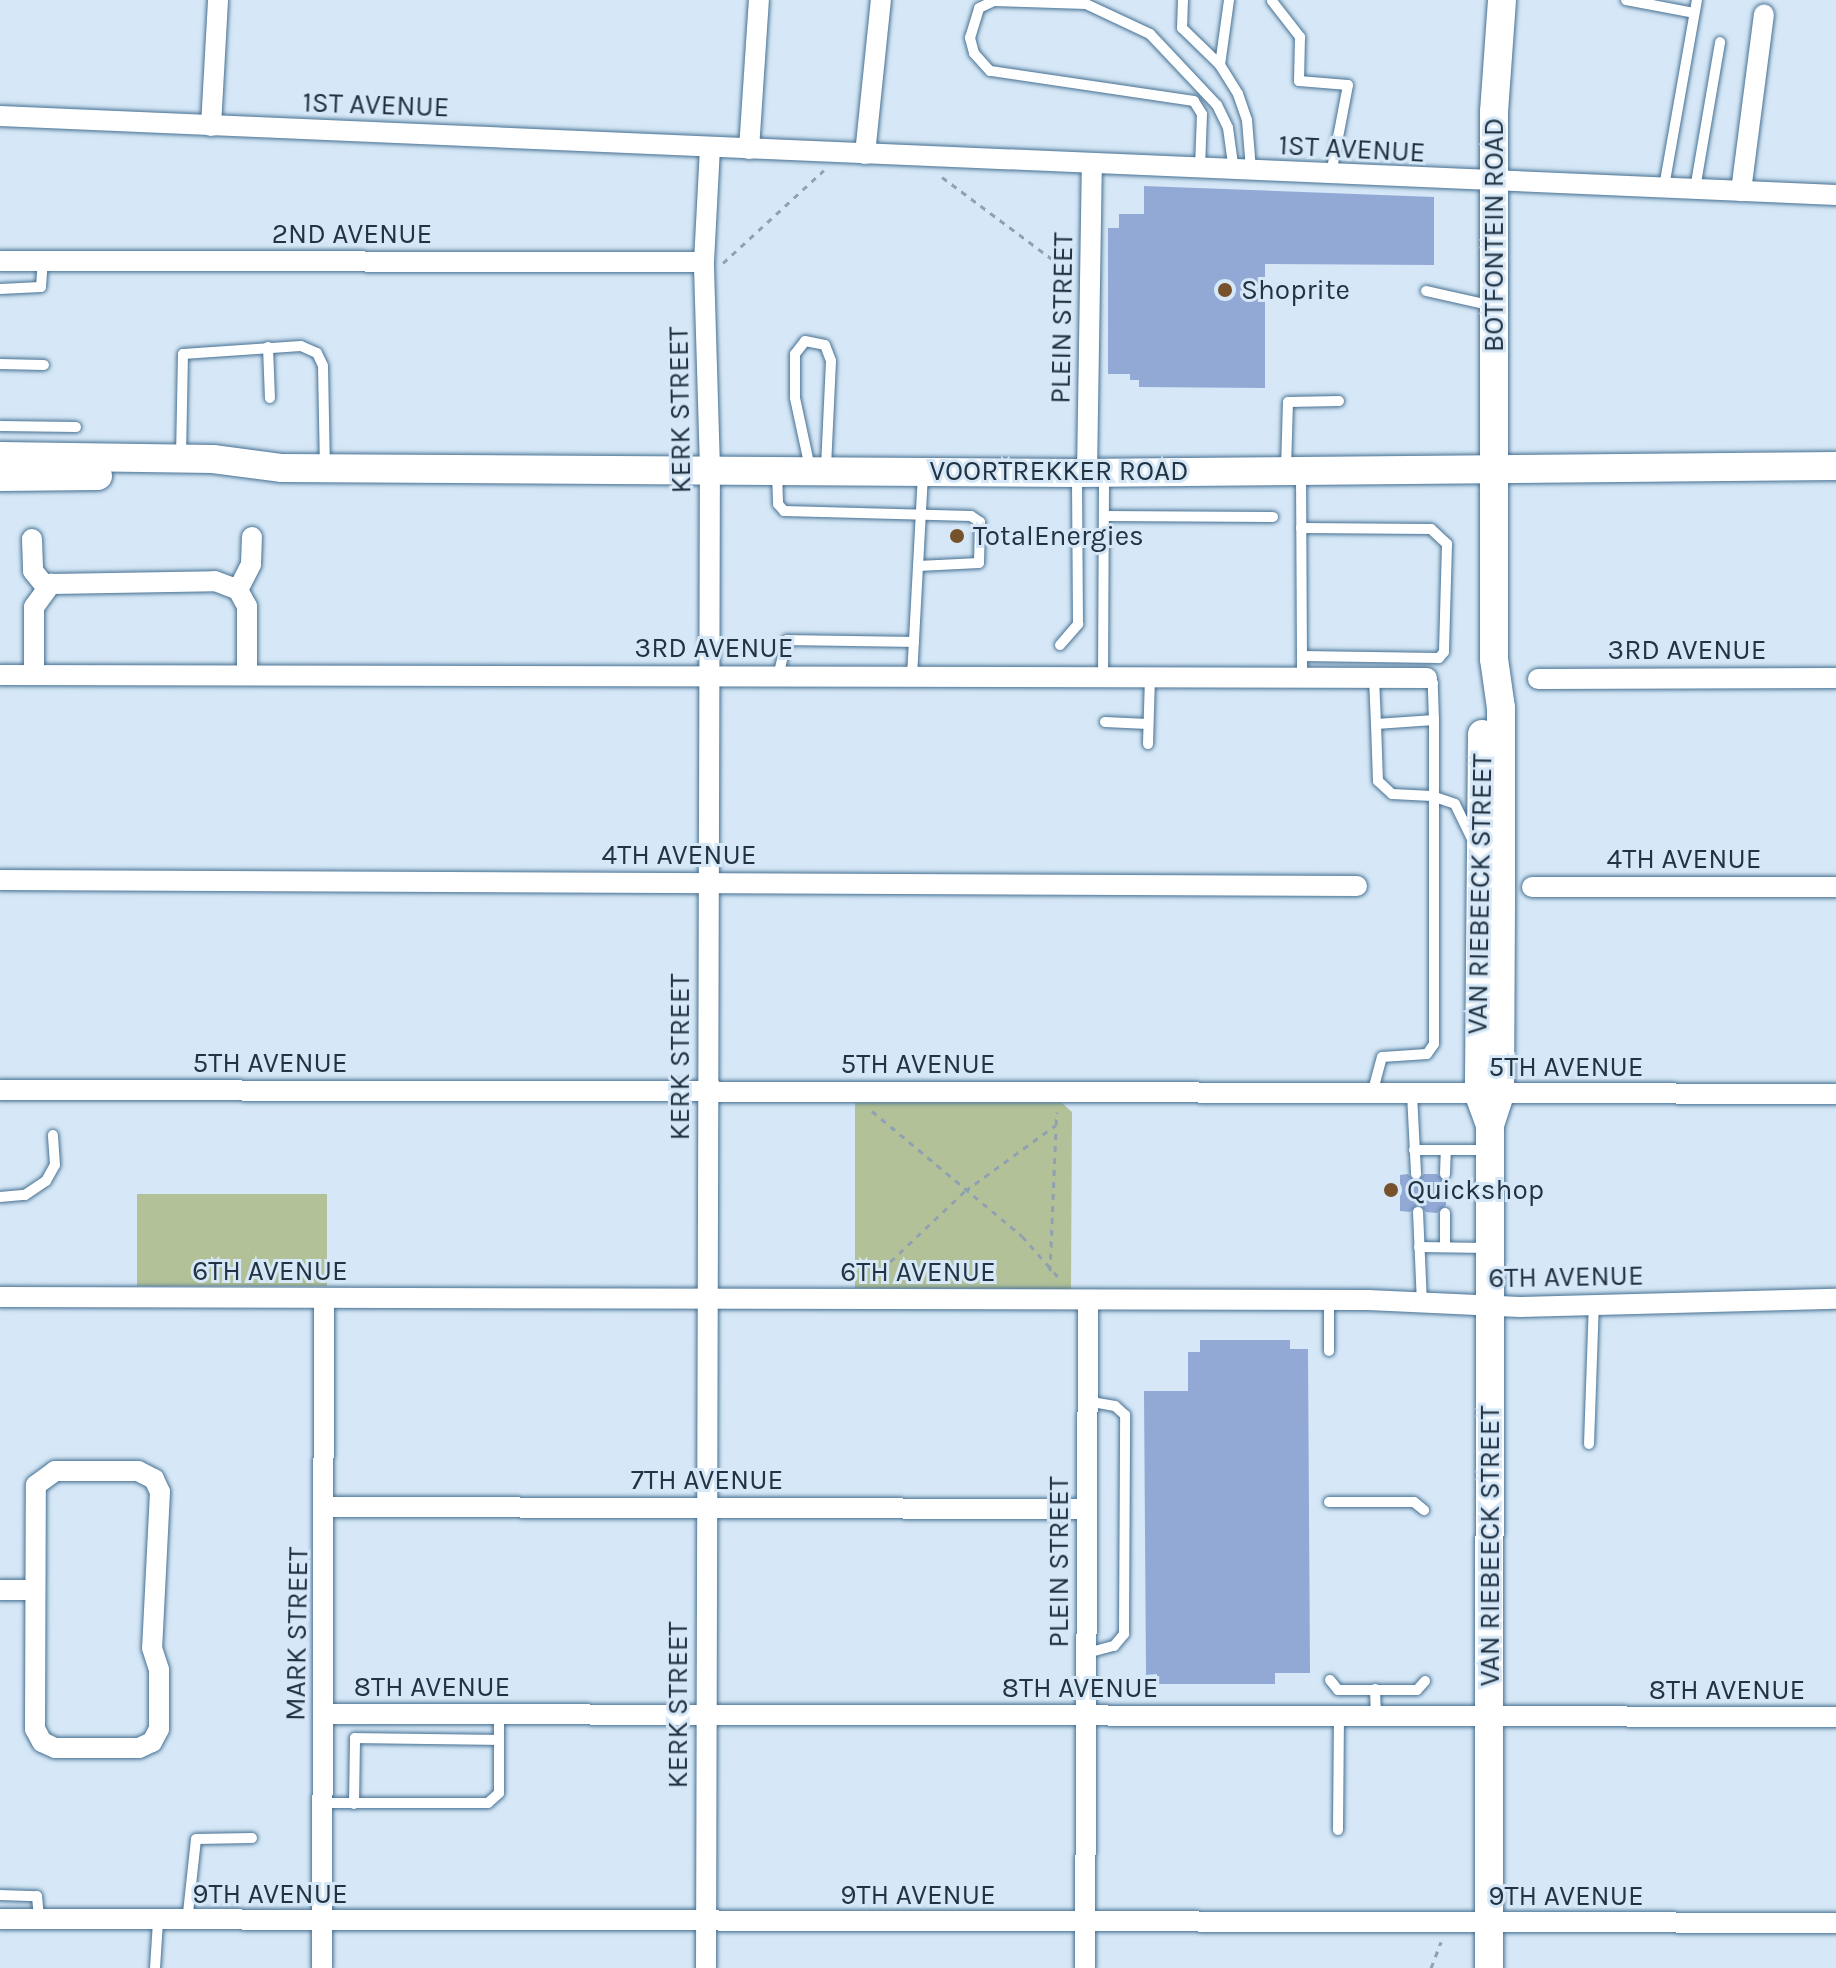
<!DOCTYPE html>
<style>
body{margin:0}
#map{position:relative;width:1836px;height:1968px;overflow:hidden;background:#d6e8f7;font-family:Karla,sans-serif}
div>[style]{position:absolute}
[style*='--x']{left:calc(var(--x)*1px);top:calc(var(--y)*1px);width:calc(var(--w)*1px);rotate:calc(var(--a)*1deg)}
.green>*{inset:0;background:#b2c197;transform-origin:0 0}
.building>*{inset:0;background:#92a9d6}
.path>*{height:3px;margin-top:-1.5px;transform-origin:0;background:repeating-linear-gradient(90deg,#90a2b1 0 6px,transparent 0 12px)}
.roads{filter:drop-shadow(0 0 2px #467092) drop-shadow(0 0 2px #467092)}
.lane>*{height:10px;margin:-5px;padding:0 5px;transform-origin:5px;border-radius:5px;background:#fff}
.street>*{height:20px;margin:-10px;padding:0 10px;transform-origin:10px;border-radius:10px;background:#fff}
.secondary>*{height:28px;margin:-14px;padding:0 14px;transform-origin:14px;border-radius:14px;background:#fff}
.dots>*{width:22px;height:22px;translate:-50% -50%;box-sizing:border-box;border:4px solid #d6e8f7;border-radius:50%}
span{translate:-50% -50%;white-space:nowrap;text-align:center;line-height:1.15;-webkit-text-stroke:6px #d6e8f7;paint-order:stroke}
.street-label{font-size:28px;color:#223443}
.poi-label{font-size:28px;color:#223443}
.left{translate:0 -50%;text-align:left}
</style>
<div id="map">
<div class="green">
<div style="clip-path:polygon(855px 1103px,1062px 1103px,1072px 1112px,1071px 1289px,855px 1288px)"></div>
<div style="left:137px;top:1194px;width:190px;height:92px"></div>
</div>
<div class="building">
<div style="clip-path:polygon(1144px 186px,1434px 197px,1434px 265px,1265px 264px,1265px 388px,1139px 387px,1139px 380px,1130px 380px,1130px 374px,1108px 374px,1108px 228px,1119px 228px,1119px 214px,1144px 214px)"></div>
<div style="clip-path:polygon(1408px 1174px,1416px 1182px,1424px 1174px,1437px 1174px,1446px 1182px,1446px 1205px,1437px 1213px,1426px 1212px,1418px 1204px,1410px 1212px,1400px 1211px,1400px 1175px)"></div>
<div style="clip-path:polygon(1200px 1340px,1290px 1340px,1290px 1349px,1308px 1349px,1310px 1673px,1275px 1673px,1275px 1684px,1157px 1684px,1157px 1674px,1146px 1675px,1144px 1391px,1188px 1391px,1188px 1352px,1200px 1352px)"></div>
</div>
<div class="path">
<div style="--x:942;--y:177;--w:161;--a:36.7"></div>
<div style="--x:723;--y:263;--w:137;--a:-42.6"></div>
<div style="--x:872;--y:1111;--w:195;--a:39.8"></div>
<div style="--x:1022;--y:1236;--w:56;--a:48.6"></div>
<div style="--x:1050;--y:1271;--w:144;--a:-87.6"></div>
<div style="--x:873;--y:1278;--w:127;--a:-43.4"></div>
<div style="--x:965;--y:1191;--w:112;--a:-36"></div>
<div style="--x:1056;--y:1125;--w:13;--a:-86"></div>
<div style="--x:1431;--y:1968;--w:28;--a:-69"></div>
</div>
<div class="roads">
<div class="lane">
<div style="--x:1183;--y:0;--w:28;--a:92"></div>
<div style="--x:1182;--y:28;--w:53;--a:44.2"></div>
<div style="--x:1220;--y:65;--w:34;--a:58"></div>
<div style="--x:1238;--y:94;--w:28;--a:71"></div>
<div style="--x:1247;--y:120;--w:50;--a:85.4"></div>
<div style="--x:1626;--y:0;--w:69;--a:10.8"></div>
<div style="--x:1272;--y:1;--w:46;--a:52.1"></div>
<div style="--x:1300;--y:37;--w:44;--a:91.3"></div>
<div style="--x:1299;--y:81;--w:49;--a:4.7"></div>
<div style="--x:1348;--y:85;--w:91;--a:100.8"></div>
<div style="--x:1220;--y:65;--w:66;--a:-82.1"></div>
<div style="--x:1200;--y:168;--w:54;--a:-87.9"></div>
<div style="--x:1202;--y:114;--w:15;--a:-122"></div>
<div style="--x:1194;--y:101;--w:206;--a:-171.6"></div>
<div style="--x:990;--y:71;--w:24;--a:-132"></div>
<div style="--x:974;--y:53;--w:16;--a:-105"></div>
<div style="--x:970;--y:38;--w:31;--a:-73"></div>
<div style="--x:979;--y:8;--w:17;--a:-25"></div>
<div style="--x:994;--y:1;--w:92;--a:1.9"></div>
<div style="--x:1086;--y:4;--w:71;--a:25.1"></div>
<div style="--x:1150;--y:34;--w:98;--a:46.7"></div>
<div style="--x:1217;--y:105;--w:25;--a:64"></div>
<div style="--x:1228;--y:128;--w:43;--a:82.1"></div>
<div style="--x:1664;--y:187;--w:190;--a:-80"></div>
<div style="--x:1695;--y:189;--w:149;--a:-80.3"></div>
<div style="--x:0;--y:289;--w:41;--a:-2.8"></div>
<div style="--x:41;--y:287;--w:26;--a:-86"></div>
<div style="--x:1426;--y:291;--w:69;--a:12.6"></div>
<div style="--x:268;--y:347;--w:51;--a:87.8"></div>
<div style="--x:0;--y:364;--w:44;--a:1.3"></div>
<div style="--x:0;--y:426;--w:76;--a:0.8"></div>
<div style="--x:181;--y:457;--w:103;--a:-88.9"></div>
<div style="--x:183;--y:354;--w:118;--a:-3.9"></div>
<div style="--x:301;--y:346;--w:17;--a:24"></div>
<div style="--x:317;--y:353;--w:14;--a:65"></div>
<div style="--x:323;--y:366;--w:101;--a:88.9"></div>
<div style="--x:810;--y:468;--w:72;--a:-102.1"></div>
<div style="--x:795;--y:398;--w:44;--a:-90"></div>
<div style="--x:795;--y:354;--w:16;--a:-52"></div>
<div style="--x:805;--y:341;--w:20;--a:11"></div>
<div style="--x:825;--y:345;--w:17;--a:69"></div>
<div style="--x:831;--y:361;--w:108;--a:92.7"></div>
<div style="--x:1286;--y:469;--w:67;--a:-88.3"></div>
<div style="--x:1288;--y:402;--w:51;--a:-1.1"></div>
<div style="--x:1301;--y:472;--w:206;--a:89.7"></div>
<div style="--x:777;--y:473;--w:31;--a:88"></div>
<div style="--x:778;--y:504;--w:9;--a:49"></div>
<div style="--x:784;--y:511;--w:187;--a:1.5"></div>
<div style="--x:971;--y:516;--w:11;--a:34"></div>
<div style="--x:980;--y:522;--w:41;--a:91.4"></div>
<div style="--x:979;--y:563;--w:61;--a:177.2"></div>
<div style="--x:1104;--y:516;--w:169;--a:0.3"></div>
<div style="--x:1301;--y:528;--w:130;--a:0.4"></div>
<div style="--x:1431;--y:529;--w:22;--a:43"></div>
<div style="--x:1447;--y:544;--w:108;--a:91.6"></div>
<div style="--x:1444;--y:652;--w:8;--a:130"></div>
<div style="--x:1439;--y:658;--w:137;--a:-179.2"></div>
<div style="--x:1060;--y:645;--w:28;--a:-49"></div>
<div style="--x:1078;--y:624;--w:149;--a:-90.4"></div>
<div style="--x:778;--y:676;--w:37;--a:-76"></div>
<div style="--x:787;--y:640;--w:127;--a:0.9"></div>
<div style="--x:912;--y:677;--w:202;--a:-86.9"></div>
<div style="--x:1103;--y:677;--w:202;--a:-89.7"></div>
<div style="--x:1374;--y:678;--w:46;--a:87.5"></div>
<div style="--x:1434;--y:720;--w:58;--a:176.1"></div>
<div style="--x:1376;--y:724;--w:57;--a:88"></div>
<div style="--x:1378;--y:781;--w:19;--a:43"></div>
<div style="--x:1392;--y:794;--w:40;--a:2.9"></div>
<div style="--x:1432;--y:796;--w:24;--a:19"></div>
<div style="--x:1455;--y:804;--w:37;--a:64"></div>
<div style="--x:1105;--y:722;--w:43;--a:2.7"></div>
<div style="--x:1148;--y:744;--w:67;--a:-88.3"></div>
<div style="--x:1372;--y:1094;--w:38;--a:-75"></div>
<div style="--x:1382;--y:1057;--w:45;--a:-3.8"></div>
<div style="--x:1427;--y:1054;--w:12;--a:-55"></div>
<div style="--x:1434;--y:1044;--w:324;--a:-90"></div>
<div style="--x:1434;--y:720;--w:37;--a:-92"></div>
<div style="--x:1433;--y:683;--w:8;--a:-140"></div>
<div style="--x:1412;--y:1094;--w:80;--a:87.1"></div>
<div style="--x:1414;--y:1150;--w:74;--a:0"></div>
<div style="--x:1445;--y:1174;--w:23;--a:-88"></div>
<div style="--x:0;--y:1197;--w:25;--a:-5"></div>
<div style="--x:25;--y:1195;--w:25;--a:-34"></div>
<div style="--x:46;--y:1181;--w:18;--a:-61"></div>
<div style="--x:55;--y:1165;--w:30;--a:-94"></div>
<div style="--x:1418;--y:1212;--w:92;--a:87.5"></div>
<div style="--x:1419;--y:1247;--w:69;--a:0.8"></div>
<div style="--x:1445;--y:1247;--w:34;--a:-90"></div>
<div style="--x:1329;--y:1300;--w:51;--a:90"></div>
<div style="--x:1589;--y:1444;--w:140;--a:-88"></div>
<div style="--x:1329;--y:1502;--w:85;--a:0"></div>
<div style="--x:1414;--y:1502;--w:13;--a:39"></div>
<div style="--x:1087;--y:1653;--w:28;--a:-15"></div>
<div style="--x:1114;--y:1646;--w:16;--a:-50"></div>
<div style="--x:1124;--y:1634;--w:219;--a:-89.7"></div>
<div style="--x:1125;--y:1415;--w:13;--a:-138"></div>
<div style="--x:1115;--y:1406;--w:27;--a:-170"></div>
<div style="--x:1330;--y:1680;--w:13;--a:51"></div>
<div style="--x:1338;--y:1690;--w:79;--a:0"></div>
<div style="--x:1417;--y:1690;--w:12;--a:-48"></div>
<div style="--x:1375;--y:1689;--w:26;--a:88"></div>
<div style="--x:324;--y:1803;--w:164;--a:0"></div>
<div style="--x:488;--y:1803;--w:15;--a:-42"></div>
<div style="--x:499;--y:1793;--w:78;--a:-90"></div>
<div style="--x:354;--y:1804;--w:66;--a:-89.1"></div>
<div style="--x:355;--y:1738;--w:144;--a:0.8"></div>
<div style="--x:1338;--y:1830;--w:114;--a:-89.5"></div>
<div style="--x:0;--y:1895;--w:37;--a:2"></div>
<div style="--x:37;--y:1896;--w:24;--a:85"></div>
<div style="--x:187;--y:1922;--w:83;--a:-83.8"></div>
<div style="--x:196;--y:1839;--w:56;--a:-1"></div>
<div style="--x:155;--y:1968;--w:46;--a:-86.3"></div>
</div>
<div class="street">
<div style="--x:0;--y:116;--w:1838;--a:2.46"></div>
<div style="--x:211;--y:126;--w:126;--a:-86.8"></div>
<div style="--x:749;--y:149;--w:149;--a:-86.2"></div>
<div style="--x:865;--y:154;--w:155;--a:-84.1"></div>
<div style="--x:1741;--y:191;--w:178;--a:-82.6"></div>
<div style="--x:0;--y:261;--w:704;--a:0.08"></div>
<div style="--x:1087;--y:473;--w:308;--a:-89.1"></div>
<div style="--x:32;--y:539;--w:32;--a:88"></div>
<div style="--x:33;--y:571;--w:21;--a:51"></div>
<div style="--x:238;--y:590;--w:29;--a:-63"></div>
<div style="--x:251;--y:564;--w:27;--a:-88"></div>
<div style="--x:0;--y:675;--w:1427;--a:0.12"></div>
<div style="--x:34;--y:675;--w:68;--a:-90"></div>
<div style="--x:34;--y:607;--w:29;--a:-54"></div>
<div style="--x:51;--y:584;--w:164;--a:-1"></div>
<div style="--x:215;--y:581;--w:25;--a:21"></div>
<div style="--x:238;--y:590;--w:18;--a:61"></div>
<div style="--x:247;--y:606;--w:69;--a:90"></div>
<div style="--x:1538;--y:679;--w:298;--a:-0.2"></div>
<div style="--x:0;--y:880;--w:1357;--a:0.25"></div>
<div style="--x:1532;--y:887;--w:304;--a:0"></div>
<div style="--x:0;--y:1090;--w:1836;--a:0.12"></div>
<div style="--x:0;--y:1297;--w:1368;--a:0.13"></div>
<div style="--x:1368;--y:1300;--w:152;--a:2.6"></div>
<div style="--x:1520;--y:1307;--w:316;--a:-1.5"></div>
<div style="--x:138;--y:1471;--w:18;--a:27"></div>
<div style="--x:154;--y:1479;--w:14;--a:65"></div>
<div style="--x:160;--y:1492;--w:156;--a:92.9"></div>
<div style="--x:152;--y:1648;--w:23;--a:72"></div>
<div style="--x:159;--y:1670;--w:59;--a:90"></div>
<div style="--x:159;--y:1729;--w:15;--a:118"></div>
<div style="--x:152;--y:1742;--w:14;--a:155"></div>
<div style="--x:139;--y:1748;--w:84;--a:180"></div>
<div style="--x:55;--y:1748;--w:14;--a:-155"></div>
<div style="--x:42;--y:1742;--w:15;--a:-118"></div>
<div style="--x:35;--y:1729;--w:244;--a:-89.8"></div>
<div style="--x:36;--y:1485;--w:24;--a:-36"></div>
<div style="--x:55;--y:1471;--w:83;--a:0"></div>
<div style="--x:326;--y:1507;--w:761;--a:0.15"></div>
<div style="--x:0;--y:1590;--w:35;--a:0"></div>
<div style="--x:324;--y:1714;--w:1512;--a:0.11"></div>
<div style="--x:0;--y:1919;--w:1836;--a:0.12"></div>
<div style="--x:322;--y:1968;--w:668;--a:-89.83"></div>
<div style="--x:706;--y:1968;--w:1499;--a:-89.85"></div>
<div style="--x:710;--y:469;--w:207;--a:-91.7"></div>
<div style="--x:704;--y:262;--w:115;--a:-87"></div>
<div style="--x:1085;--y:1968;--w:668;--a:-89.74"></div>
</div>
<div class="secondary">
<div style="--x:0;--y:456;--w:213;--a:0.8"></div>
<div style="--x:213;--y:459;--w:70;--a:7.4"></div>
<div style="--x:282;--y:468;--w:795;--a:0.36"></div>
<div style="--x:1077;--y:473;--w:759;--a:-0.53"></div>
<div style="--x:0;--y:477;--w:98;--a:-0.6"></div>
<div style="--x:1482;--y:734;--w:361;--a:90.5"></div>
<div style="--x:1479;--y:1095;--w:32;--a:70"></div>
<div style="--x:1489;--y:1968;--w:843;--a:-89.93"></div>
<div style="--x:1490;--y:1125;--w:32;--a:-72"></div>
<div style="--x:1500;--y:1095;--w:206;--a:-89.7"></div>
<div style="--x:1501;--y:889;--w:181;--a:-90"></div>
<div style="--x:1501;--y:708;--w:49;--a:-98.1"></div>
<div style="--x:1494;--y:659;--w:547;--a:-90"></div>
<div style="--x:1494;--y:112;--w:112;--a:-85.9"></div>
</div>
</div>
<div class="dots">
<div style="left:1225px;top:290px;background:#76512c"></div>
<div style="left:957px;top:536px;background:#76512c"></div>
<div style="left:1391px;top:1190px;background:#76512c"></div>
</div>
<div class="street-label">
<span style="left:376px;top:105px;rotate:2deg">1ST AVENUE</span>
<span style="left:1352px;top:149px;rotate:3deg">1ST AVENUE</span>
<span style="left:352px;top:234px">2ND AVENUE</span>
<span style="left:1494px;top:235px;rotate:-90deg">BOTFONTEIN ROAD</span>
<span style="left:1062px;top:318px;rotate:-89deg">PLEIN STREET</span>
<span style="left:680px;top:410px;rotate:-91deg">KERK STREET</span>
<span style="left:1059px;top:471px">VOORTREKKER ROAD</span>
<span style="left:714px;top:648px">3RD AVENUE</span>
<span style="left:1687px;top:650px">3RD AVENUE</span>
<span style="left:679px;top:855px">4TH AVENUE</span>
<span style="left:1684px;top:859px">4TH AVENUE</span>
<span style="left:1480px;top:894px;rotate:-89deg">VAN RIEBEECK STREET</span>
<span style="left:680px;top:1057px;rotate:-90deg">KERK STREET</span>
<span style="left:270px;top:1063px">5TH AVENUE</span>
<span style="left:918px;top:1064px">5TH AVENUE</span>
<span style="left:1566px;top:1067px">5TH AVENUE</span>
<span style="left:270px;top:1271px">6TH AVENUE</span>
<span style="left:918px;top:1272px">6TH AVENUE</span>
<span style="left:1566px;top:1277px;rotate:-1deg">6TH AVENUE</span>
<span style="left:707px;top:1480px">7TH AVENUE</span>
<span style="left:1490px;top:1546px;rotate:-90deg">VAN RIEBEECK STREET</span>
<span style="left:1059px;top:1562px;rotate:-90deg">PLEIN STREET</span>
<span style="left:297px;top:1634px;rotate:-89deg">MARK STREET</span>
<span style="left:432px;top:1687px">8TH AVENUE</span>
<span style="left:1080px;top:1688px">8TH AVENUE</span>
<span style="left:1727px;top:1690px">8TH AVENUE</span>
<span style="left:678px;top:1705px;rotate:-90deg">KERK STREET</span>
<span style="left:270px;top:1894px">9TH AVENUE</span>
<span style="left:918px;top:1895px">9TH AVENUE</span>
<span style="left:1566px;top:1896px">9TH AVENUE</span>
</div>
<div class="poi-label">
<span class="left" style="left:1241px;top:290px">Shoprite</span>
<span class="left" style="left:973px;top:536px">TotalEnergies</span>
<span class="left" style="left:1407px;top:1190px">Quickshop</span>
</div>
</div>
